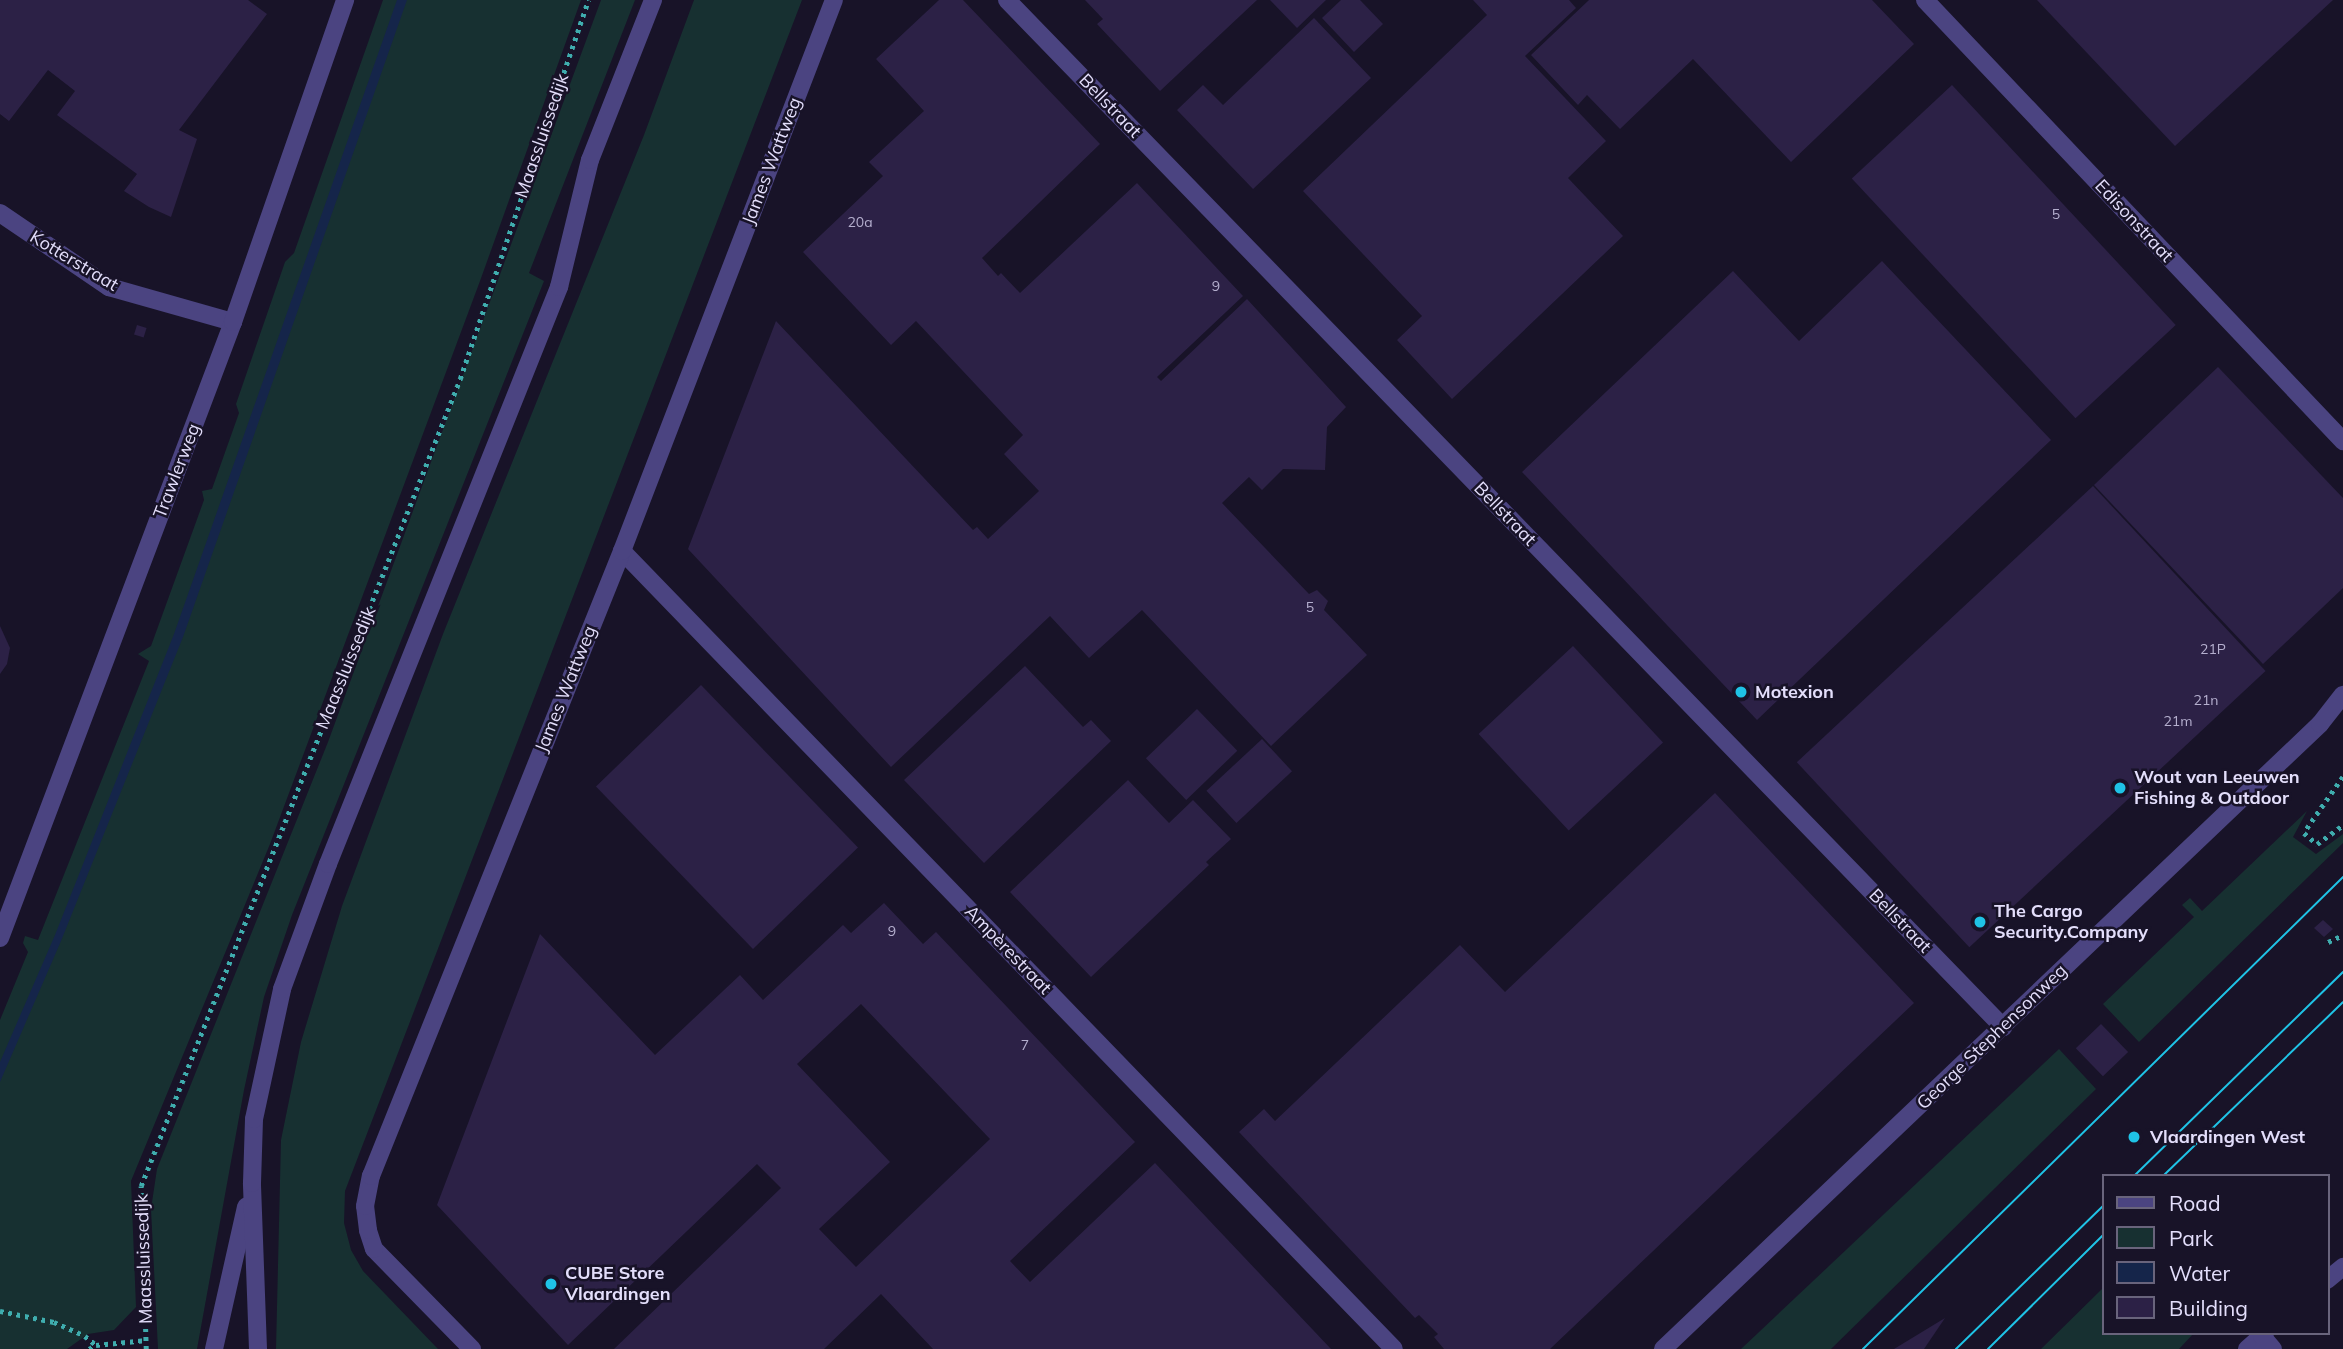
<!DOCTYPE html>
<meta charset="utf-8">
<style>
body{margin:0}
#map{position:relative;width:2343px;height:1349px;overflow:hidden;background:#181328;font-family:Mulish,sans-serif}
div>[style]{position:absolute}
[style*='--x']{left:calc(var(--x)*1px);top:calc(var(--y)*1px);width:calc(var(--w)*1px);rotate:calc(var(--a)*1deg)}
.green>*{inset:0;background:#173031}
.water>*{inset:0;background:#15254a}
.building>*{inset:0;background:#2c2146;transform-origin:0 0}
.path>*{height:4.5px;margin-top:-2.25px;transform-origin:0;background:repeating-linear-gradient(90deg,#3fadae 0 3.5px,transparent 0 8.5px)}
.service>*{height:18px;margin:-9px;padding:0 9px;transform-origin:9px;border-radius:9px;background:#4b4481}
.minor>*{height:18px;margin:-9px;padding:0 9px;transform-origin:9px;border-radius:9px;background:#4b4481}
.tertiary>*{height:18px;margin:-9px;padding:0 9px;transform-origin:9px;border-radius:9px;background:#4b4481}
.tram>*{height:2px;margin:-1px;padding:0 1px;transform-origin:1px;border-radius:1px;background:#1fc3e6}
.dots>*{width:19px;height:19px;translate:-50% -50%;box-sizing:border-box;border:4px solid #181328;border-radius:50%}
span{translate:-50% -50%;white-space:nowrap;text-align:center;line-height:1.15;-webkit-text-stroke:5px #181328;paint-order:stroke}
.number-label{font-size:14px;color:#b5afce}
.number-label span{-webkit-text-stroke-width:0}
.street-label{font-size:18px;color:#e3defb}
.poi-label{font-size:18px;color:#e3defb;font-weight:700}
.left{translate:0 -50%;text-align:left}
.legend{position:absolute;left:2102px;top:1174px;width:228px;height:161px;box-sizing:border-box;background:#181328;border:2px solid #69647c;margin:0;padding:9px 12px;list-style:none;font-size:21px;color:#e3defb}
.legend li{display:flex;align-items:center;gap:14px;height:35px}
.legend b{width:35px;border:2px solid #69647c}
</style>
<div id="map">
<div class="green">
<div style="clip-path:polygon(383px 0,581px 0,480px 281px,270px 844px,131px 1181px,136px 1307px,114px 1330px,88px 1334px,67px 1349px,0 1349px,0 1020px,28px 952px,23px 943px,25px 936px,38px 940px,149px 661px,138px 654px,151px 646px,204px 500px,202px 491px,212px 489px,239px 413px,236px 404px,285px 262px,294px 253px)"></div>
<div style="clip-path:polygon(601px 0,635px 0,529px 273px,544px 281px,292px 915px,264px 997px,244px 1090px,197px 1349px,158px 1349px,151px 1209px,157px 1169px,328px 742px)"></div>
<div style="clip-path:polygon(694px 0,802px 0,345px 1191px,344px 1223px,351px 1250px,363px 1271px,438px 1349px,276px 1349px,281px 1140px,301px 1042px,342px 906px,443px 634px,644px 135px)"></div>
<div style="clip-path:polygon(2307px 811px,2293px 837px,2316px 854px,2343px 834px,2343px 843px,2139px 1042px,2103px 1004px,2194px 917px,2182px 905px,2190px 898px,2202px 911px)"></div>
<div style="clip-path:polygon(2059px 1049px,2096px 1089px,1831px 1349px,1741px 1349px)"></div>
<div style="clip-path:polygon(2103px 1288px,2103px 1333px,2194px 1333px,2179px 1349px,2041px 1349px)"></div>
</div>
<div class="water">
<div style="clip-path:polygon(397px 0,407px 0,183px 637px,61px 941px,0 1082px,0 1062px,55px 935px,174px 634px)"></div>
</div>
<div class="building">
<div style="clip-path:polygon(0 0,248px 0,267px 14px,179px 130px,197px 139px,171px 217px,149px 207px,124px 191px,137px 174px,57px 115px,75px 91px,48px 70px,9px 121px,0 114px)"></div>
<div style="clip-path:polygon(939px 0,963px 0,1100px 144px,982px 258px,998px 276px,1001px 273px,1020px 293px,1137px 183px,1243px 296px,1157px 377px,1161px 381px,1247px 299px,1346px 407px,1327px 427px,1325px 470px,1283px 469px,1262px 490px,1249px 477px,1222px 503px,1309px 594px,1317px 590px,1328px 601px,1324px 610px,1367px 655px,1271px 746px,1142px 610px,1089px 658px,1050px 616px,891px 767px,688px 549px,776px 321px,973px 530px,977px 527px,988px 539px,1039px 491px,1004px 454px,1023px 435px,916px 321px,891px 345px,803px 252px,883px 176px,869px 162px,924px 111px,876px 59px)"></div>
<div style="clip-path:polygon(1085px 0,1257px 0,1160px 91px,1097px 24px,1103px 19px)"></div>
<div style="clip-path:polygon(1270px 0,1326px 0,1297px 28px)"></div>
<div style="clip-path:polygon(1341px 0,1360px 0,1383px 24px,1354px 52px,1322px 18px)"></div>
<div style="clip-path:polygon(1473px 0,1569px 0,1576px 8px,1525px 56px,1606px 141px,1568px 178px,1623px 236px,1452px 399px,1397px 340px,1422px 316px,1303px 191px,1487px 15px)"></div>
<div style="clip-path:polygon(1589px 0,1872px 0,1914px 44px,1791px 162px,1693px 59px,1620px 129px,1587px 95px,1578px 105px,1531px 55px)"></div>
<div style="clip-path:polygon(2037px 0,2333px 0,2175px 146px)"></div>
<div style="clip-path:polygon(1314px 18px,1371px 78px,1253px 189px,1177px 110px,1203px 85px,1223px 105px)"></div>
<div style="left:1952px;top:85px;width:328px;height:137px;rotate:47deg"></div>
<div style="clip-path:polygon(1882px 261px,2051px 440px,1757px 720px,1522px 472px,1733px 271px,1799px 341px)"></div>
<div style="left:137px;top:325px;width:10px;height:10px;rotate:17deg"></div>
<div style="clip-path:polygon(2218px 367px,2343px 498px,2343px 588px,2263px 664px,2094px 485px)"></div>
<div style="left:2093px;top:486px;width:253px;height:405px;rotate:47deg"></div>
<div style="clip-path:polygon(0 626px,10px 648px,7px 664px,0 674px)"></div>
<div style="left:1573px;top:646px;width:132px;height:129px;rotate:47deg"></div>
<div style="clip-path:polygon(1025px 666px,1083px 727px,1091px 720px,1111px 741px,984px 863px,904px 780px)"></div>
<div style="left:701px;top:685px;width:226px;height:146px;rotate:46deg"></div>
<div style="left:1197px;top:709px;width:58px;height:71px;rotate:46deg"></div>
<div style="left:1262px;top:739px;width:44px;height:76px;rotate:47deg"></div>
<div style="clip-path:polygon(1128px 780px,1169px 823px,1193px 800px,1231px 839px,1206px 862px,1209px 865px,1091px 977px,1010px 892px)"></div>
<div style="clip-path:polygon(1715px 793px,1914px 1003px,1550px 1349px,1444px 1349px,1434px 1337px,1438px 1334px,1419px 1315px,1415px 1318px,1239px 1132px,1264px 1109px,1275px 1121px,1460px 945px,1505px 992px)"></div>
<div style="clip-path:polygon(evenodd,884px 903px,923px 944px,936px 932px,1135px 1142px,1010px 1261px,1030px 1282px,1155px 1163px,1331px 1349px,933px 1349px,881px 1294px,824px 1349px,614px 1349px,781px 1188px,757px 1164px,568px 1345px,437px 1205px,540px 934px,655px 1055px,740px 975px,763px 1000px,843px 925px,851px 933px,884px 903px,861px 1004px,990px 1139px,856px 1267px,819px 1229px,890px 1162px,797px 1064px,861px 1004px)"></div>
<div style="clip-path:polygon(2323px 920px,2333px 929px,2324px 937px,2314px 928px)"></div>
<div style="left:2101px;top:1024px;width:39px;height:35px;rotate:46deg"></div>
<div style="clip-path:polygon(1945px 1318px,1924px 1349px,1894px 1349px)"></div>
</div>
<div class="path">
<div style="--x:2343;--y:777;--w:68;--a:124.9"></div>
<div style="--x:2304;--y:833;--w:17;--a:40"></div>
<div style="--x:2317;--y:844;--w:32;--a:-36"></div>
<div style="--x:2328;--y:942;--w:17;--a:-25"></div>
<div style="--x:0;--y:1311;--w:55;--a:11.5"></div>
<div style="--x:54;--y:1322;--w:34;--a:24"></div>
<div style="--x:85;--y:1336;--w:14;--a:39"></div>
<div style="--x:89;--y:1349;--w:8;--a:-30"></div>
<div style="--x:96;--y:1345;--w:51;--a:-5.6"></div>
<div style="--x:146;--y:1349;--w:163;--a:-91.8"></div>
<div style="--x:141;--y:1186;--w:868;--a:-68.43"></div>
<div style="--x:460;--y:379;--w:400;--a:-71.3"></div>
</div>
<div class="service">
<div style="--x:2247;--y:1349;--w:20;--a:-41"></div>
</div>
<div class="minor">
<div style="--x:1007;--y:0;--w:1431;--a:45.88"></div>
<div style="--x:1925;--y:0;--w:608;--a:46.53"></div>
<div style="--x:0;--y:213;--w:132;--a:34.2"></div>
<div style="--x:109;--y:287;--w:129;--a:15.8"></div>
<div style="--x:622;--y:551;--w:1110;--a:45.95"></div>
<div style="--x:0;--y:938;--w:659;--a:-69.28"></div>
<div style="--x:233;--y:322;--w:341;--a:-70.8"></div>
<div style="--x:2327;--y:1280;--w:21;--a:-39"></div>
<div style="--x:2265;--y:1333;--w:4;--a:135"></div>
<div style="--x:2262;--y:1336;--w:17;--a:50"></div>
<div style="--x:472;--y:1349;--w:140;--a:-134.4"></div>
<div style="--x:374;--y:1249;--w:20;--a:-108"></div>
<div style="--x:368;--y:1230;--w:24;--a:-97"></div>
<div style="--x:365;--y:1206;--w:31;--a:-79"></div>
<div style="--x:371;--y:1176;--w:674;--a:-68.12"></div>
<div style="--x:622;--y:551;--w:590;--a:-68.96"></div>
<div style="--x:1663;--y:1349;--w:907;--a:-43.57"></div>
<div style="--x:2320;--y:724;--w:37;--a:-52"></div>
</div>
<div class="tertiary">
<div style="--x:214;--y:1349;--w:146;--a:-77.3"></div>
<div style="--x:258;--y:1349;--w:166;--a:-92.1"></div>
<div style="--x:252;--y:1183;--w:64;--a:-88.2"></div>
<div style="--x:254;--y:1119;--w:133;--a:-77.8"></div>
<div style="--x:282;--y:989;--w:133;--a:-69.8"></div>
<div style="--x:328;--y:864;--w:622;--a:-68.18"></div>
<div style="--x:559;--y:287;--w:131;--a:-76.3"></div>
<div style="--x:590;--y:160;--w:172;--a:-68.5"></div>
</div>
<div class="tram">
<div style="--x:2134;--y:1176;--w:292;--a:-44.3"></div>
<div style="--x:2163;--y:1176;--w:250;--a:-44"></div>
<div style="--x:1863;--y:1349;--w:673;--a:-44.52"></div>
<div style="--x:1956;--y:1349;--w:205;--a:-44.2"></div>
<div style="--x:1988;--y:1349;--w:162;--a:-44.7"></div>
</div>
<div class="dots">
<div style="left:1741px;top:692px;background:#1fc3e6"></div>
<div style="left:2120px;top:788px;background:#1fc3e6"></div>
<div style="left:1980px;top:922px;background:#1fc3e6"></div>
<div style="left:2134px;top:1137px;background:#1fc3e6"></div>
<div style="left:551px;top:1284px;background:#1fc3e6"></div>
</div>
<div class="number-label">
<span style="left:2056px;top:214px">5</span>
<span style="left:860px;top:222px">20a</span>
<span style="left:1216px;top:286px">9</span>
<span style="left:1310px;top:607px">5</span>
<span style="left:2213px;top:649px">21P</span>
<span style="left:2206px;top:700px">21n</span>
<span style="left:2178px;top:721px">21m</span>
<span style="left:892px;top:931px">9</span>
<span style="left:1025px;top:1045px">7</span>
</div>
<div class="street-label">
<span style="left:1110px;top:106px;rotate:46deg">Bellstraat</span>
<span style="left:542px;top:136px;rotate:-71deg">Maassluissedijk</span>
<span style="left:772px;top:161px;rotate:-69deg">James Wattweg</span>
<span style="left:2134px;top:221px;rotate:47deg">Edisonstraat</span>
<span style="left:74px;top:261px;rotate:31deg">Kotterstraat</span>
<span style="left:177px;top:471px;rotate:-69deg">Trawlerweg</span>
<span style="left:1505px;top:514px;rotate:46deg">Bellstraat</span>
<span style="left:346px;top:668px;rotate:-68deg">Maassluissedijk</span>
<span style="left:566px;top:689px;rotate:-68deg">James Wattweg</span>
<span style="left:1900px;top:921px;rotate:46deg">Bellstraat</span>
<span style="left:1008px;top:950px;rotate:46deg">Ampèrestraat</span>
<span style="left:1992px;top:1037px;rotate:-44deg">George Stephensonweg</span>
<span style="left:144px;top:1259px;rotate:-92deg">Maassluissedijk</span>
</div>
<div class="poi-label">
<span class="left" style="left:1755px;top:692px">Motexion</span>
<span class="left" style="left:2134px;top:788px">Wout van Leeuwen<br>Fishing &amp; Outdoor</span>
<span class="left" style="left:1994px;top:922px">The Cargo<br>Security.Company</span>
<span class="left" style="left:2150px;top:1137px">Vlaardingen West</span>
<span class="left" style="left:565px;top:1284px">CUBE Store<br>Vlaardingen</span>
</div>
<ul class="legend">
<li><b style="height:9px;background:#4b4481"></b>Road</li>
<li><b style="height:19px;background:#173031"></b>Park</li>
<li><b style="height:19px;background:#15254a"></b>Water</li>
<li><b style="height:19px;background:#2c2146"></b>Building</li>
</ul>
</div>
